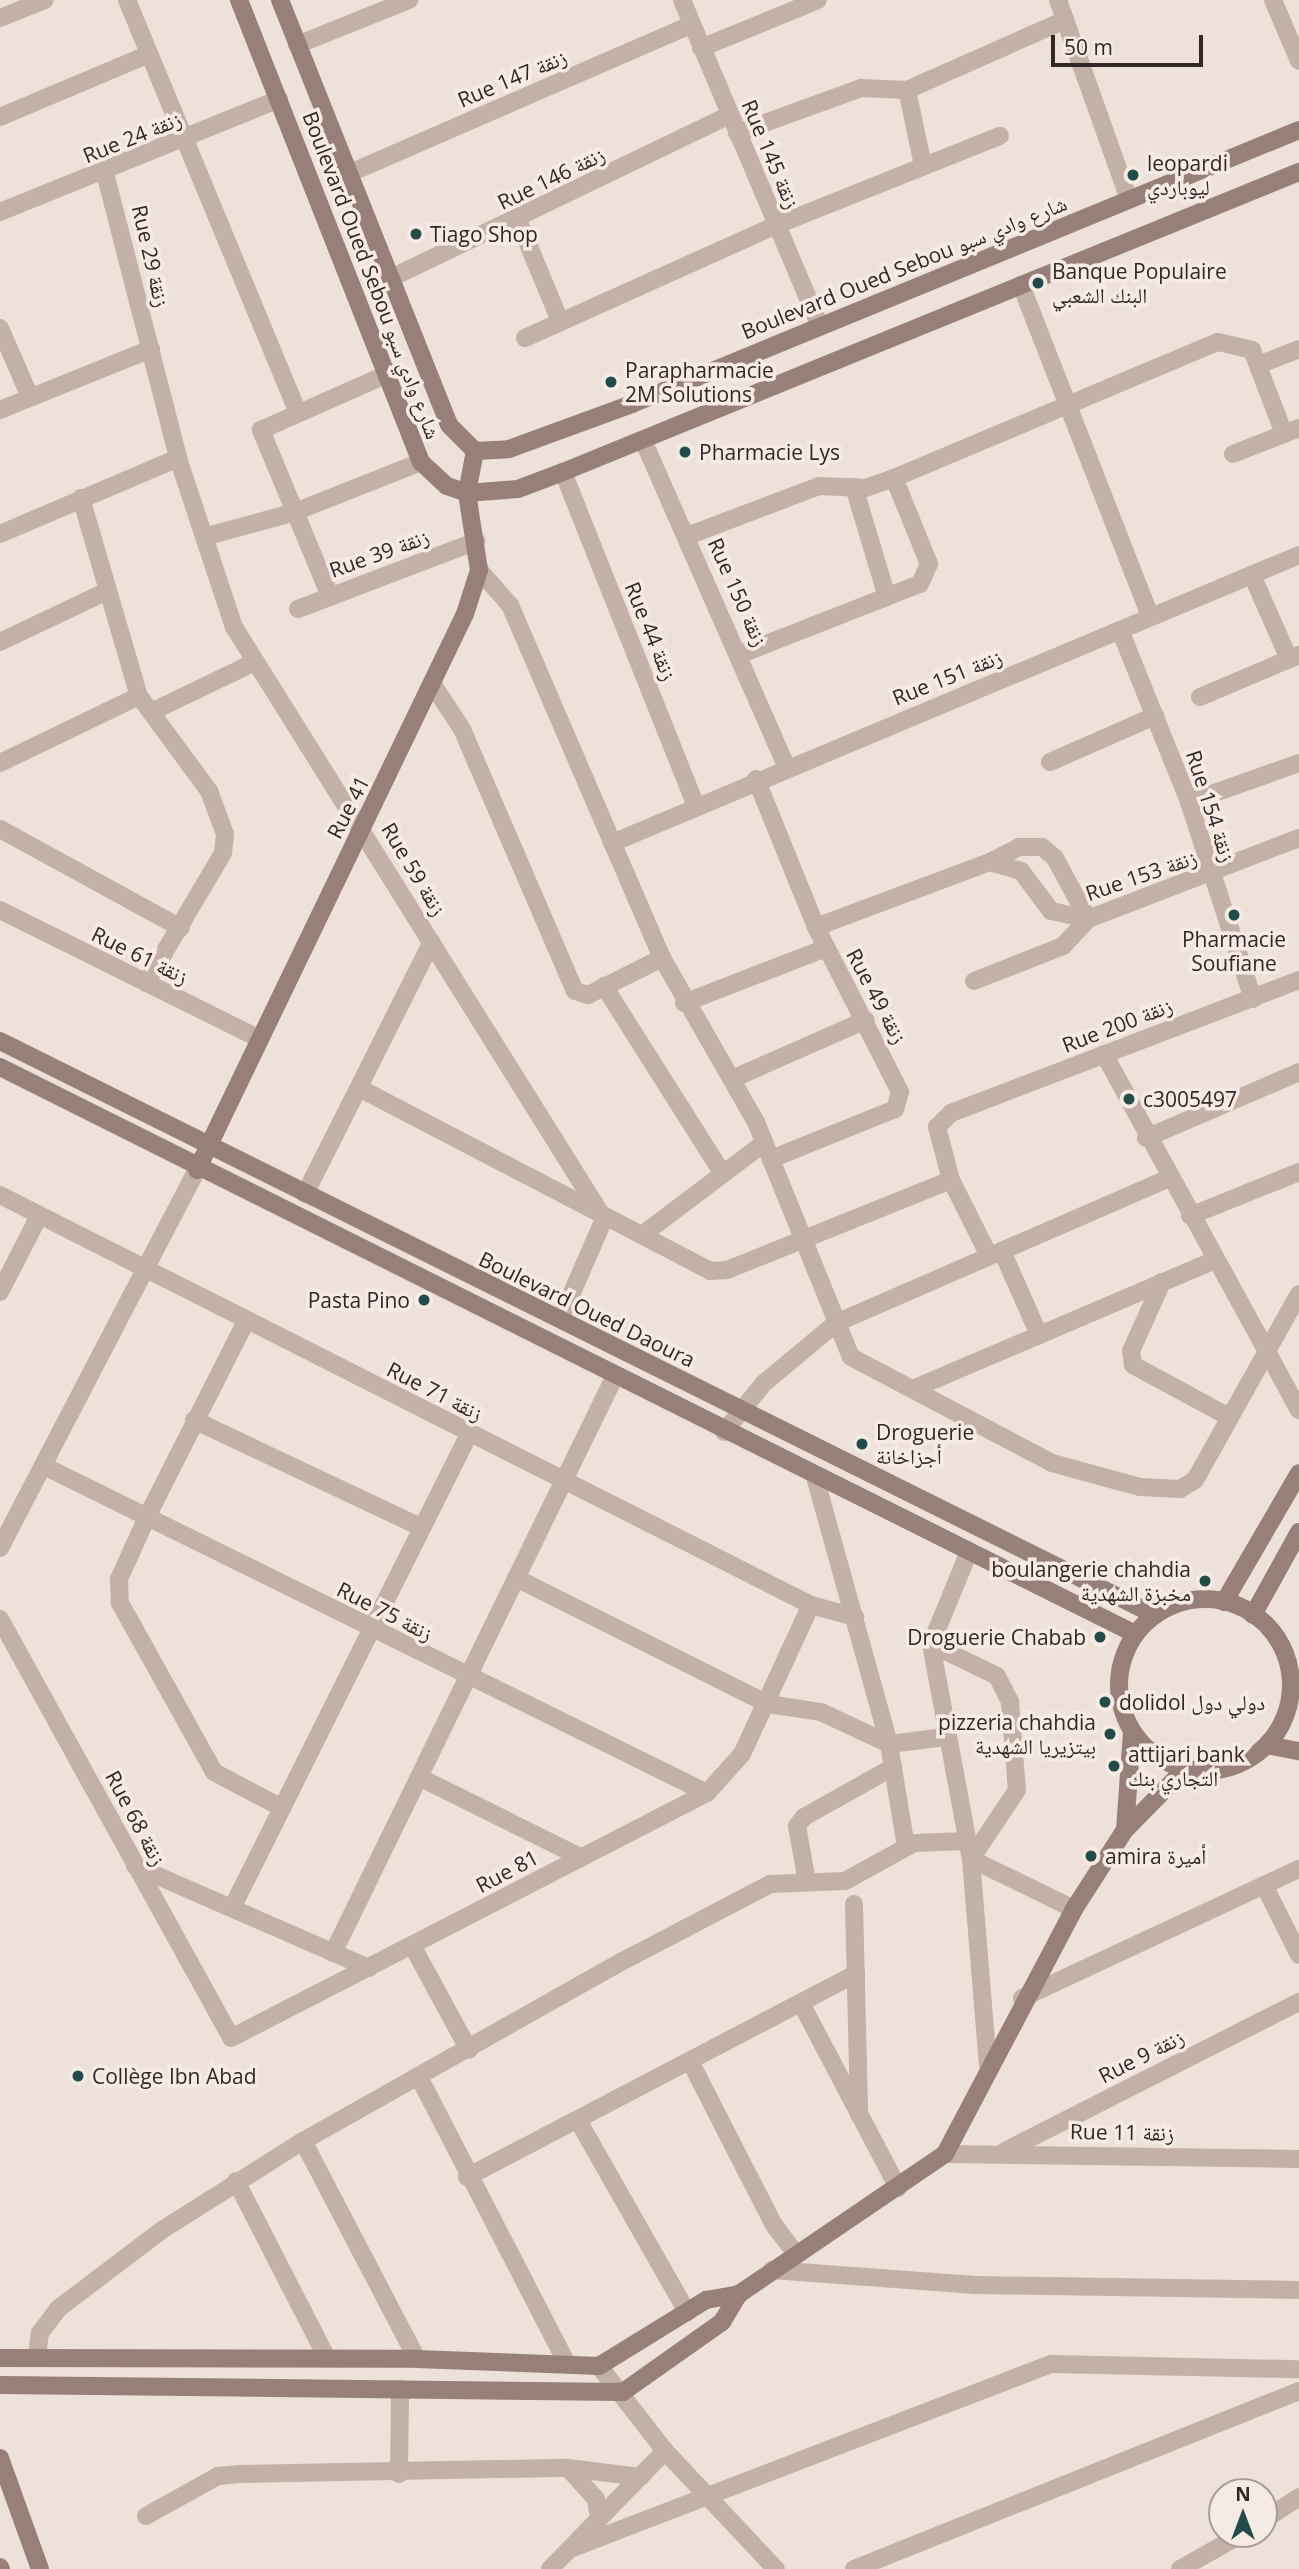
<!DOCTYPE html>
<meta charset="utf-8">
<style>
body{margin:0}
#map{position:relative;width:1299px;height:2569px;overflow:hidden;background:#ede1d9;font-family:"Open Sans","Noto Naskh Arabic",sans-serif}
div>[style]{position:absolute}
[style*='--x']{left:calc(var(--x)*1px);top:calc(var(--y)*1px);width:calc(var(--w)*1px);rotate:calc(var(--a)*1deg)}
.street>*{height:18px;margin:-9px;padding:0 9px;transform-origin:9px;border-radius:9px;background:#c3b0a7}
.secondary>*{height:18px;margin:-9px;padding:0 9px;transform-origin:9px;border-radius:9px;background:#968079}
.secondary>.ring{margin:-9px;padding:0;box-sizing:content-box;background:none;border:18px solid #968079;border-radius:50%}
.dots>*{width:19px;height:19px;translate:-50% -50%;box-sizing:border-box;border:4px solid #f6ebe4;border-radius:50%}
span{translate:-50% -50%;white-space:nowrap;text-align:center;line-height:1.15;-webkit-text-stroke:7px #f6ebe4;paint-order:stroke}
.street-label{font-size:21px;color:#312826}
.poi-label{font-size:21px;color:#312826}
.left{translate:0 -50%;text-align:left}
.right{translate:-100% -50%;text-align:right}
.north{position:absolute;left:1208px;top:2478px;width:70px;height:70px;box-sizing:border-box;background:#f6ebe4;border:2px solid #a79d98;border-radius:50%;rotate:0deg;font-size:19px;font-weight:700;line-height:28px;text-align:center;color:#312826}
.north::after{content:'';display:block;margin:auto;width:24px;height:32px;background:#224c4a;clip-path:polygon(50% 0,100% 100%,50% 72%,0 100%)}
.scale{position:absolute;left:1051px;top:35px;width:152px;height:32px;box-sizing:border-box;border:4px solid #312826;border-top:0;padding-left:9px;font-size:21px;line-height:24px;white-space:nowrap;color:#312826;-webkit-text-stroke:5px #f6ebe4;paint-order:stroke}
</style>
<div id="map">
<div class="street">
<div style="--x:127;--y:0;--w:446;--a:67.5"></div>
<div style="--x:682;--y:0;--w:354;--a:67.1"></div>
<div style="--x:1058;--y:0;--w:211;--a:70.4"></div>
<div style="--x:1273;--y:0;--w:66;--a:66.9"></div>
<div style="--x:0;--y:18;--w:48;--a:-21.8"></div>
<div style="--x:297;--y:45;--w:121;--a:-21.9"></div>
<div style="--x:701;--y:48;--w:126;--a:-22.3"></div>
<div style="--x:907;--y:90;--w:173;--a:-23.9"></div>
<div style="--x:907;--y:90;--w:77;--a:78"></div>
<div style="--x:0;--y:117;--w:162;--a:-22.9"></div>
<div style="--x:737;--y:133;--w:132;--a:-19.9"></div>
<div style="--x:861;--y:88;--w:46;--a:2.5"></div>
<div style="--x:105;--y:173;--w:294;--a:75.6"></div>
<div style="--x:178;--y:458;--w:178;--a:71.7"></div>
<div style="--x:234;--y:627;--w:698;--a:57.99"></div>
<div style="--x:604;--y:1219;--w:108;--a:113.5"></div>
<div style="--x:350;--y:173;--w:372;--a:-23.5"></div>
<div style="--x:0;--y:212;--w:301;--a:-22"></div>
<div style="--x:518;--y:220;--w:109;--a:67.4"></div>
<div style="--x:391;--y:278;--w:376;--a:-25.7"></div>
<div style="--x:1021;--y:285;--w:355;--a:68.7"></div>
<div style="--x:0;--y:328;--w:75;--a:66.5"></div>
<div style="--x:525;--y:338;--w:276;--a:-24.2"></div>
<div style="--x:777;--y:225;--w:240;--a:-21.8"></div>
<div style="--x:1258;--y:365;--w:44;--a:-21.3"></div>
<div style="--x:0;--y:410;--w:163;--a:-22"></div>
<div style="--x:643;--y:440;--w:356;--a:66.3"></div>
<div style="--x:1233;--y:454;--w:71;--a:-21.5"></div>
<div style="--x:563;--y:472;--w:360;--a:68.3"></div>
<div style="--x:854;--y:487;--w:115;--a:73.3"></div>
<div style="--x:81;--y:498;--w:206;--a:73.7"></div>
<div style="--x:139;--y:696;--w:118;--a:53.6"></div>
<div style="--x:209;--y:791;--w:46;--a:69.6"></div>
<div style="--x:225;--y:834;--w:19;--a:96"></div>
<div style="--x:223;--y:853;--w:151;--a:120.6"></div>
<div style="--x:0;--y:534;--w:194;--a:-23.1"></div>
<div style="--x:687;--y:536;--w:141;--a:-20.7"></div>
<div style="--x:819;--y:486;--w:46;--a:2.5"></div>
<div style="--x:865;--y:488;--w:31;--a:-19"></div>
<div style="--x:894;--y:478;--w:351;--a:-22.8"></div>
<div style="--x:1218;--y:342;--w:35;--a:13"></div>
<div style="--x:1252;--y:350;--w:90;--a:69.1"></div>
<div style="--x:204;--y:537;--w:91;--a:-15.3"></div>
<div style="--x:292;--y:513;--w:139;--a:-21.6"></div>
<div style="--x:479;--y:570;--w:47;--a:48.5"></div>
<div style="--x:510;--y:605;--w:384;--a:66.7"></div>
<div style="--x:662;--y:958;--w:189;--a:60.2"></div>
<div style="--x:756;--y:1122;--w:253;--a:68"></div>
<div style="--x:851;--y:1357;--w:227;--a:27.8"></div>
<div style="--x:1052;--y:1463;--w:91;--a:15.3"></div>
<div style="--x:1140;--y:1487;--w:40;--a:2.9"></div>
<div style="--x:1180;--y:1489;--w:17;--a:-31"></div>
<div style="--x:1195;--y:1480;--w:213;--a:-60.8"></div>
<div style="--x:1252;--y:575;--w:92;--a:66.2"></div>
<div style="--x:330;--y:596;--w:180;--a:-112.6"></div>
<div style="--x:261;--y:430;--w:136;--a:-23.9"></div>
<div style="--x:298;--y:609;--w:191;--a:-20.8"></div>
<div style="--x:1120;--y:630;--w:185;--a:68.1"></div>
<div style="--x:1189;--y:802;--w:207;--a:72"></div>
<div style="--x:0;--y:642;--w:119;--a:-25.5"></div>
<div style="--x:741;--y:654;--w:192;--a:-21.4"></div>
<div style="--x:920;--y:584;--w:22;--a:-66"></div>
<div style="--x:929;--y:564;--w:93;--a:-112.1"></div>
<div style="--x:433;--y:685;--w:53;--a:56.6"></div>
<div style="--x:462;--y:729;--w:285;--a:66.7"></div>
<div style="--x:575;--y:991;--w:14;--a:17"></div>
<div style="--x:588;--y:995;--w:83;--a:-26.6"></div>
<div style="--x:1200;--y:697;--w:108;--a:-23"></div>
<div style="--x:151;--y:712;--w:113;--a:-25.7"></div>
<div style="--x:1050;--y:762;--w:115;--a:-23.7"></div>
<div style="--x:0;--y:763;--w:154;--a:-25.7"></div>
<div style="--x:756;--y:779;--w:160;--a:67.9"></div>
<div style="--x:816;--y:927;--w:185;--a:63"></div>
<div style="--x:900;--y:1092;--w:18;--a:106"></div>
<div style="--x:895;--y:1109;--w:134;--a:158"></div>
<div style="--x:1189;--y:802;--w:117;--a:-19.5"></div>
<div style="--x:0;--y:829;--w:206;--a:28.7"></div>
<div style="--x:612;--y:843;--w:745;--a:-22.74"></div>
<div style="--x:990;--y:862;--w:33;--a:-27"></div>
<div style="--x:1019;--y:847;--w:23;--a:0"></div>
<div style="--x:1042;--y:847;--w:17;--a:40"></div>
<div style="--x:1055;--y:858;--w:69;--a:61.6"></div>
<div style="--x:0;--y:910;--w:290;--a:26.4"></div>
<div style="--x:816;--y:927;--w:186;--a:-20.5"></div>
<div style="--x:990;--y:862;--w:32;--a:16"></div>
<div style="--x:1021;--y:871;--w:50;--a:53.1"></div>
<div style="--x:1051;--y:911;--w:38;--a:12"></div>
<div style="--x:1088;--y:919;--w:226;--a:-21"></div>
<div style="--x:974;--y:981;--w:96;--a:-21.5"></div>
<div style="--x:1063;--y:946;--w:37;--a:-47"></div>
<div style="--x:604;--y:986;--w:221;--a:57.7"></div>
<div style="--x:684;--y:1003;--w:152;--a:-21.2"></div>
<div style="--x:1104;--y:1054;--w:406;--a:61.3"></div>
<div style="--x:732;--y:1079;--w:146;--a:-23.8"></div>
<div style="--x:361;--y:1089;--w:394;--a:27.5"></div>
<div style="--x:710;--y:1271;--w:17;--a:-3"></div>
<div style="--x:727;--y:1270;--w:241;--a:-21.9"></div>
<div style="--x:951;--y:1180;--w:85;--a:63.4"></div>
<div style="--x:1146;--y:1138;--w:167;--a:-23.3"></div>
<div style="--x:951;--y:1180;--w:55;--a:-104.8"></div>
<div style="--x:937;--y:1127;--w:20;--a:-45"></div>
<div style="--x:951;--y:1113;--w:373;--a:-20.9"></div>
<div style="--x:305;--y:1194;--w:282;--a:-63.3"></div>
<div style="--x:0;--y:1195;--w:909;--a:26.82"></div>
<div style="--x:811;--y:1605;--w:46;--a:15.3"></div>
<div style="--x:1190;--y:1216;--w:118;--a:-22"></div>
<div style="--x:642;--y:1235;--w:153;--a:-37"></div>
<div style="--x:1002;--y:1251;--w:92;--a:66.2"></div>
<div style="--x:1162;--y:1282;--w:76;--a:114.2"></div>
<div style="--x:1131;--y:1351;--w:14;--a:82"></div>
<div style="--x:1133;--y:1365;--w:109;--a:28.4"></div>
<div style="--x:0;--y:1292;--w:85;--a:-62.8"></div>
<div style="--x:246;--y:1321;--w:217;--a:116.8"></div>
<div style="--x:148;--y:1515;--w:70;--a:114.4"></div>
<div style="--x:119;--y:1579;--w:24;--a:88"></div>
<div style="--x:120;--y:1603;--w:193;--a:60.9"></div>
<div style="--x:214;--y:1772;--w:77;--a:27.9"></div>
<div style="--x:915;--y:1388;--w:324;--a:-23.1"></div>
<div style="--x:194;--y:1420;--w:252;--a:25.3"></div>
<div style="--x:724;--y:1432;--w:63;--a:-50.8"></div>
<div style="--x:764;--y:1383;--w:94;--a:-39.8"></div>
<div style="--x:836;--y:1323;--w:363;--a:-23.5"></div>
<div style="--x:44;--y:1466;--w:739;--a:26.25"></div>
<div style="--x:815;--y:1477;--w:277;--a:74.5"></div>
<div style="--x:889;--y:1744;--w:57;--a:-7"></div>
<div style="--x:0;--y:1548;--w:426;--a:-62.5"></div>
<div style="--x:968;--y:1554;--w:97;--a:112.3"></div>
<div style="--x:931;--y:1644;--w:219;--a:79.5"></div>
<div style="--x:971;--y:1859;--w:206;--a:85.3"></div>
<div style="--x:516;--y:1578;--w:282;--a:26.6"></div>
<div style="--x:768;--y:1704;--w:54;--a:8.6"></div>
<div style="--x:821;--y:1712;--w:75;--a:25.2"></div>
<div style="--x:889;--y:1744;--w:104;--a:80.6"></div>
<div style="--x:0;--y:1619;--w:478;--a:61.1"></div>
<div style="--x:231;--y:2038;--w:535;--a:-27.24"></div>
<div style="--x:707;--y:1793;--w:52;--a:-48.1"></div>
<div style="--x:742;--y:1754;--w:164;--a:-65.2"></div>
<div style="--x:931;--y:1644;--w:73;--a:25.9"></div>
<div style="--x:997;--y:1676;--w:29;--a:63"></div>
<div style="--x:1010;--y:1702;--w:88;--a:85.5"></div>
<div style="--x:1017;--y:1790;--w:83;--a:123.7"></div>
<div style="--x:419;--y:1777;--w:180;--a:26.4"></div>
<div style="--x:971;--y:1859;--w:114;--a:25.9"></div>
<div style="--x:135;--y:1866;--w:255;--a:23.6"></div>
<div style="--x:807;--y:1882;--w:57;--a:-100.1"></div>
<div style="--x:797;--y:1826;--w:11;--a:-52"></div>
<div style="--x:804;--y:1817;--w:102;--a:-29.3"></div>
<div style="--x:1264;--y:1885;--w:78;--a:63.4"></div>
<div style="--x:854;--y:1904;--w:211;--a:88.6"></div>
<div style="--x:232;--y:1908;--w:530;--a:-63.43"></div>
<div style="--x:413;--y:1947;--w:117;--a:61.5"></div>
<div style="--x:333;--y:1953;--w:640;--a:-63.96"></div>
<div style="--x:1022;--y:1998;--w:306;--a:-25"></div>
<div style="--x:801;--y:2003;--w:209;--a:62.3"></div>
<div style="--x:691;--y:2063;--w:182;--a:62.9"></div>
<div style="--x:774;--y:2225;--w:35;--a:53"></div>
<div style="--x:420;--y:2079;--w:321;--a:62.7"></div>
<div style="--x:579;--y:2122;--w:219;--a:60.4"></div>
<div style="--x:303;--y:2141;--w:246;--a:62.4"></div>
<div style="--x:1005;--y:2151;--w:330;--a:-26.9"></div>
<div style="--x:945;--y:2154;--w:354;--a:0.8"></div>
<div style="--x:467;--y:2177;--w:439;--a:-27.6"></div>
<div style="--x:236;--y:2181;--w:199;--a:62.8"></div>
<div style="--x:772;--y:2270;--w:207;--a:4.2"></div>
<div style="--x:978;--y:2285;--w:321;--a:0.9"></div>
<div style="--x:37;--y:2356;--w:23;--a:-83"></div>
<div style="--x:40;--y:2333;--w:31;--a:-53"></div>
<div style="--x:59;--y:2308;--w:129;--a:-37.1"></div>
<div style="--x:162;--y:2230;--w:167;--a:-32.3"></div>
<div style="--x:303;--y:2141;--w:365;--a:-29.4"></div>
<div style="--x:621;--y:1962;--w:168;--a:-27.6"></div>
<div style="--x:770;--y:1884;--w:75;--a:-2.3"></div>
<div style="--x:845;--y:1881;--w:79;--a:-28.8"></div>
<div style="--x:914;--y:1843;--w:54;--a:-2.1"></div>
<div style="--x:599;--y:2366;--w:108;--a:52.2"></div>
<div style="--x:665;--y:2451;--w:162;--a:46.8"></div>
<div style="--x:568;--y:2468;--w:42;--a:47.9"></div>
<div style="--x:596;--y:2499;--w:20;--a:81"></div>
<div style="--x:399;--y:2474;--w:85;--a:-89.3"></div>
<div style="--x:146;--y:2516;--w:82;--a:-29.1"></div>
<div style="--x:218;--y:2476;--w:25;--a:-5"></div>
<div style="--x:243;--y:2474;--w:325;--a:-1.1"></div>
<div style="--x:568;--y:2468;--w:73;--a:7.1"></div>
<div style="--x:1264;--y:2520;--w:42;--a:-33.3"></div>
<div style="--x:570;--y:2549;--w:515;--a:-21.04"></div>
<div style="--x:1051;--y:2364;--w:248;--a:1.2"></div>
<div style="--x:550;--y:2569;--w:165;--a:-45.7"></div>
<div style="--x:854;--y:2569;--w:479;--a:-21.8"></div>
<div style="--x:1180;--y:2569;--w:71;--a:-29.4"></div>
</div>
<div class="secondary">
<div style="--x:239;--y:0;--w:497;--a:68.5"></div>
<div style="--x:421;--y:462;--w:35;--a:43"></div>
<div style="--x:447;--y:486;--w:21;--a:19"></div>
<div style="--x:467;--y:493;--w:51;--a:-4.5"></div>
<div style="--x:518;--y:489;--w:48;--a:-20.7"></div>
<div style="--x:563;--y:472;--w:795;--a:-22.18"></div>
<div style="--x:280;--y:0;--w:457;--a:68.3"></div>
<div style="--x:449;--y:425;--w:37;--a:45"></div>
<div style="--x:475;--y:451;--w:34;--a:-3"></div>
<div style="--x:509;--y:449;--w:131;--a:-20.1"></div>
<div style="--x:632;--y:404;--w:721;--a:-22.33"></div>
<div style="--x:0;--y:1041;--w:1290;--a:26.43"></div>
<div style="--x:0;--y:1067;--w:1269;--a:26.54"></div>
<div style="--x:197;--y:1170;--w:617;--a:-64.27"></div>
<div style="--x:465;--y:614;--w:46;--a:-72.3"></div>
<div style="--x:479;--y:570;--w:78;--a:-98.9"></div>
<div style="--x:467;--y:493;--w:43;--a:-79.2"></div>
<div class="ring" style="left:1119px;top:1599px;width:154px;height:154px"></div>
<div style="--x:1224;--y:1602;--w:149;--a:-59.8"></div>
<div style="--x:1253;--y:1615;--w:95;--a:-61"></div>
<div style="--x:1267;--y:1745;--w:33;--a:11"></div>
<div style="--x:1125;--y:1830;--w:97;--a:-85.9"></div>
<div style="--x:0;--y:2358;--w:417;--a:0.1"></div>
<div style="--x:417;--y:2359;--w:182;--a:2.2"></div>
<div style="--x:599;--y:2366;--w:126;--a:-31.7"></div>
<div style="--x:706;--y:2300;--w:34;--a:-10"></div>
<div style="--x:0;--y:2385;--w:623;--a:0.64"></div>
<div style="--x:623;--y:2392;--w:121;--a:-35.3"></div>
<div style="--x:722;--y:2322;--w:33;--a:-59"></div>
<div style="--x:739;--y:2294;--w:249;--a:-34.2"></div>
<div style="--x:945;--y:2154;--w:277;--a:-62.2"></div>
<div style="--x:1074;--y:1909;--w:94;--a:-57.2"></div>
<div style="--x:1125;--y:1830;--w:86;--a:-45.5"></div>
<div style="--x:0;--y:2458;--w:118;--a:70.2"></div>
<div style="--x:0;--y:2567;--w:2;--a:63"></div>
</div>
<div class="dots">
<div style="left:1133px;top:175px;background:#224c4a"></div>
<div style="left:416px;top:234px;background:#224c4a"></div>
<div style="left:1038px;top:283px;background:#224c4a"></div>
<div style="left:611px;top:382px;background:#224c4a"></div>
<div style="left:685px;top:452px;background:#224c4a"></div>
<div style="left:1234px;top:915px;background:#224c4a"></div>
<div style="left:1129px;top:1099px;background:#224c4a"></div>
<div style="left:424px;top:1300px;background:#224c4a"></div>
<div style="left:862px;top:1444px;background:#224c4a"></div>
<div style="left:1205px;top:1581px;background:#224c4a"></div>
<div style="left:1100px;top:1637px;background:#224c4a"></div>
<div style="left:1105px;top:1702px;background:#224c4a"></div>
<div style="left:1110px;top:1734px;background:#224c4a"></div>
<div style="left:1114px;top:1766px;background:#224c4a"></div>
<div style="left:1091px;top:1856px;background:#224c4a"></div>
<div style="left:78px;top:2076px;background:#224c4a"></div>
</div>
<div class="street-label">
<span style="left:512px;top:78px;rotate:-23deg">Rue 147 زنقة</span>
<span style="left:132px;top:137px;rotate:-22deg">Rue 24 زنقة</span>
<span style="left:771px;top:154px;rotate:67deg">Rue 145 زنقة</span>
<span style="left:551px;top:178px;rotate:-26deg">Rue 146 زنقة</span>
<span style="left:151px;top:256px;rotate:77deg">Rue 29 زنقة</span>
<span style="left:904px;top:267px;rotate:-22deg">Boulevard Oued Sebou شارع وادي سبو</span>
<span style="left:372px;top:275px;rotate:69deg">Boulevard Oued Sebou شارع وادي سبو</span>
<span style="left:379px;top:553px;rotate:-20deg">Rue 39 زنقة</span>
<span style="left:738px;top:592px;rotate:66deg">Rue 150 زنقة</span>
<span style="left:651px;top:631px;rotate:68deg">Rue 44 زنقة</span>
<span style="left:947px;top:677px;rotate:-22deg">Rue 151 زنقة</span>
<span style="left:1211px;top:806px;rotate:72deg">Rue 154 زنقة</span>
<span style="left:348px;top:807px;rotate:-63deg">Rue 41</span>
<span style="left:414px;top:869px;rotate:59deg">Rue 59 زنقة</span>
<span style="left:1141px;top:875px;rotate:-19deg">Rue 153 زنقة</span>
<span style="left:140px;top:955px;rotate:26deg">Rue 61 زنقة</span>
<span style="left:877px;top:996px;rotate:62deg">Rue 49 زنقة</span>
<span style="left:1117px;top:1025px;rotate:-21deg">Rue 200 زنقة</span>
<span style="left:587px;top:1309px;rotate:26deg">Boulevard Oued Daoura</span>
<span style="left:435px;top:1391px;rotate:27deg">Rue 71 زنقة</span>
<span style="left:385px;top:1611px;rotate:27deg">Rue 75 زنقة</span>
<span style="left:136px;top:1818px;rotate:62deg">Rue 68 زنقة</span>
<span style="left:507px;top:1871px;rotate:-28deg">Rue 81</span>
<span style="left:1141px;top:2056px;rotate:-27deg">Rue 9 زنقة</span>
<span style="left:1122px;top:2132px;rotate:1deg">Rue 11 زنقة</span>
</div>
<div class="poi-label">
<span class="left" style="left:1147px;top:175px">leopardi<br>ليوباردي</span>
<span class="left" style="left:430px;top:234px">Tiago Shop</span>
<span class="left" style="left:1052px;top:283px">Banque Populaire<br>البنك الشعبي</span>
<span class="left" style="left:625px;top:382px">Parapharmacie<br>2M Solutions</span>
<span class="left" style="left:699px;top:452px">Pharmacie Lys</span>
<span style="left:1234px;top:951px">Pharmacie<br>Soufiane</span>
<span class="left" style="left:1143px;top:1099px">c3005497</span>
<span class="right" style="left:410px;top:1300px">Pasta Pino</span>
<span class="left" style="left:876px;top:1444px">Droguerie<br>أجزاخانة</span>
<span class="right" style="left:1191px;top:1581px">boulangerie chahdia<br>مخبزة الشهدية</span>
<span class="right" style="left:1086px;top:1637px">Droguerie Chabab</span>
<span class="left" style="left:1119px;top:1702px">dolidol دولي دول</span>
<span class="right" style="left:1096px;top:1734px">pizzeria chahdia<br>بيتزيريا الشهدية</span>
<span class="left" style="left:1128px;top:1766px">attijari bank<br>التجاري بنك</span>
<span class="left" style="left:1105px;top:1856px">amira أميرة</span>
<span class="left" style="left:92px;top:2076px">Collège Ibn Abad</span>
</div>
<div class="north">N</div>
<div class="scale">50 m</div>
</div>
